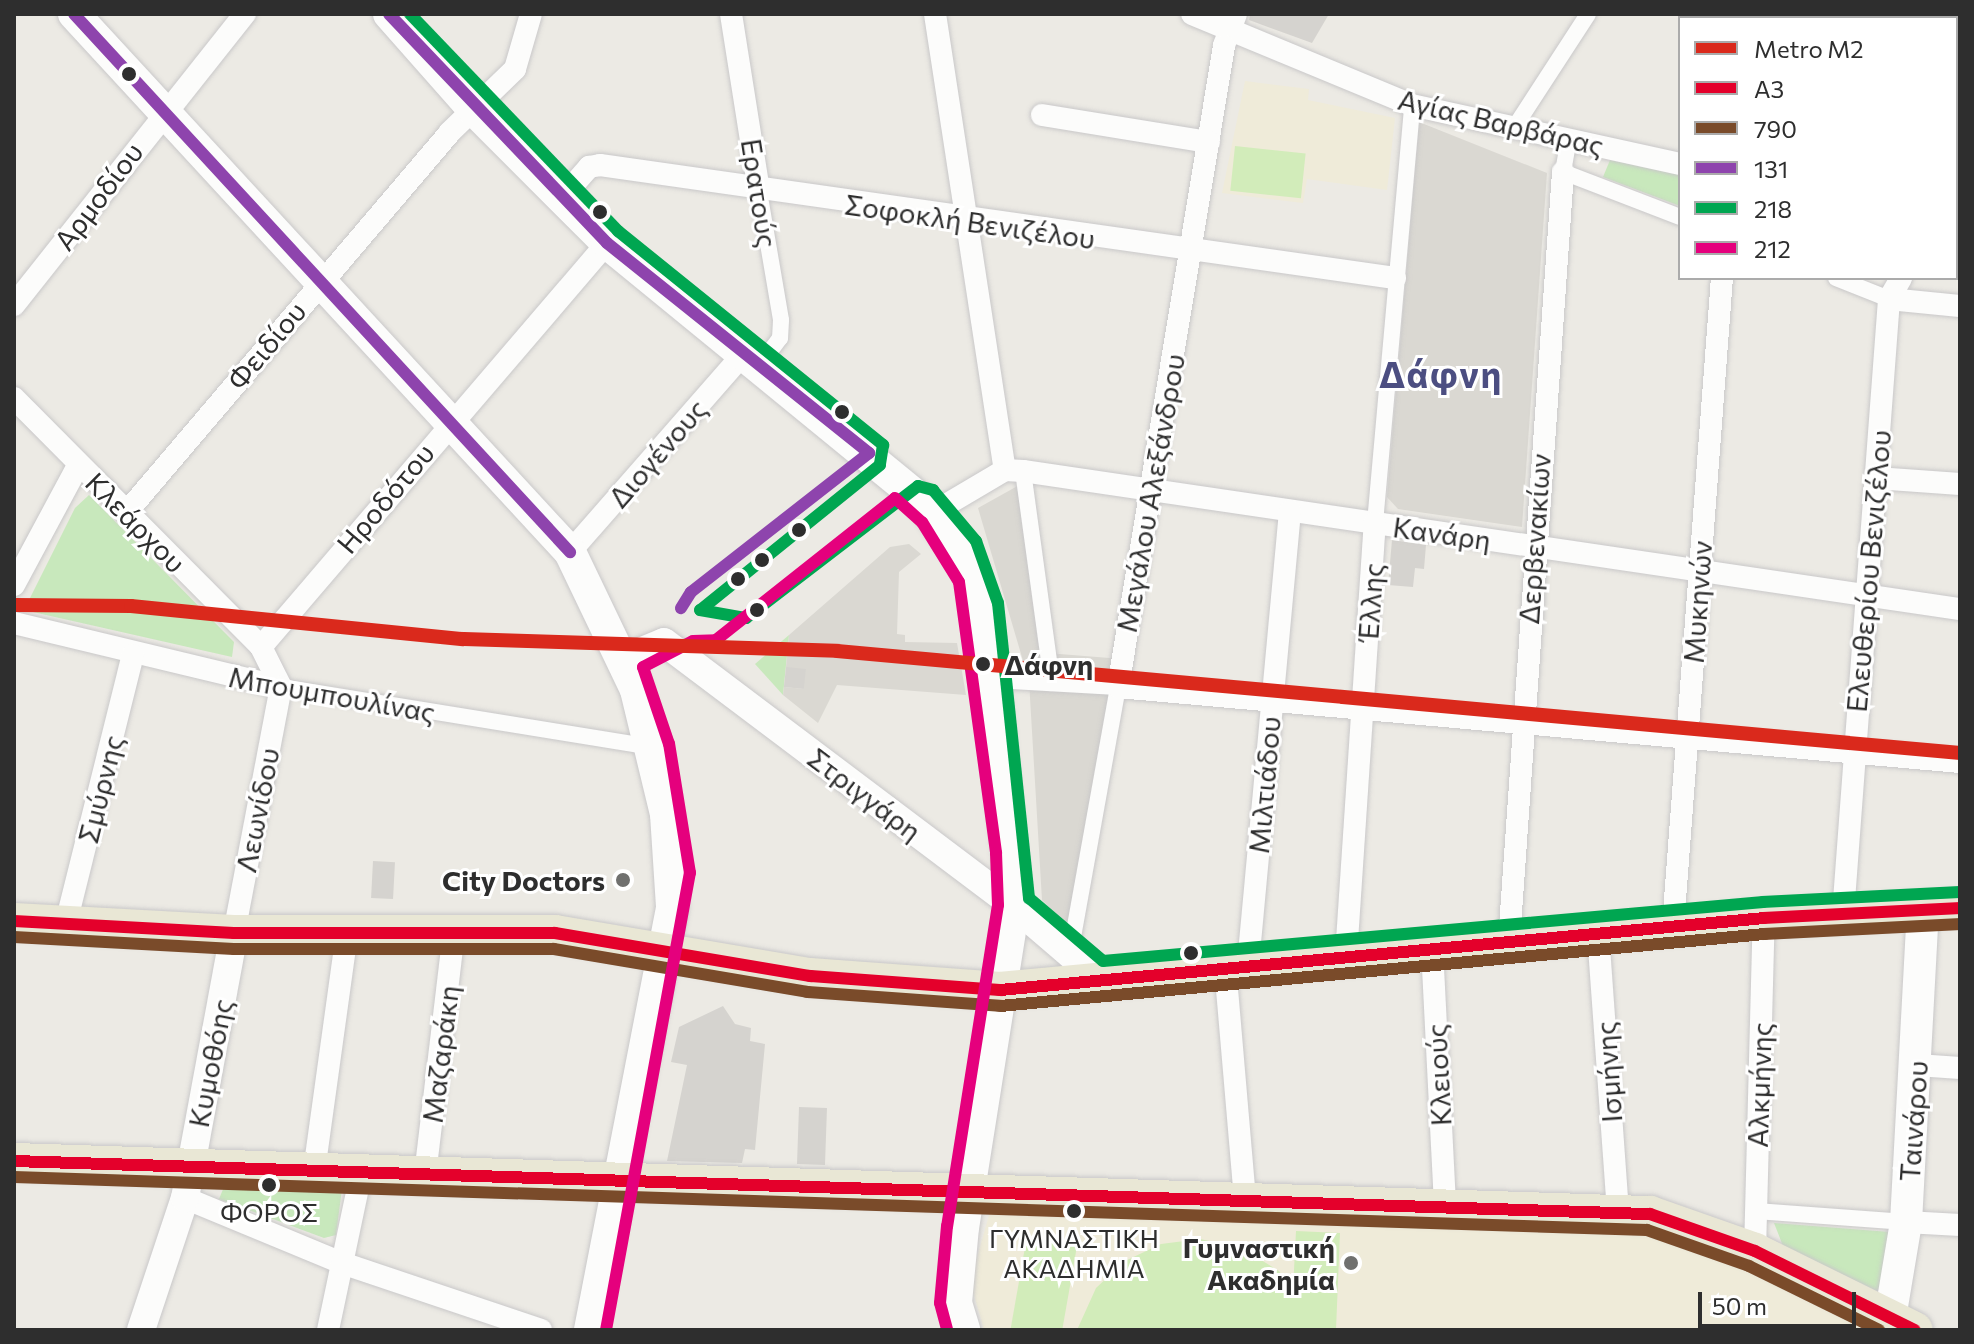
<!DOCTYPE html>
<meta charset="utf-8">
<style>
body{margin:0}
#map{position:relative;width:1974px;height:1344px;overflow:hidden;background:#eceae4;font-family:Commissioner,sans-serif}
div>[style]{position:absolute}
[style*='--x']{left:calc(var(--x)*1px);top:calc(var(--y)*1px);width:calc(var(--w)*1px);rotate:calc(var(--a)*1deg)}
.education>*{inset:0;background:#efebd9}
.green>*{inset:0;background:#c8e8bc}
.pitch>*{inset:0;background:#d2ecba;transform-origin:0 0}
.plaza>*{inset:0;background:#dad8d2}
.building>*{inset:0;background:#d5d3cf;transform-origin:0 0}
.roads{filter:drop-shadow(0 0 2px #c9c8c9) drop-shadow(0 0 2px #c9c8c9)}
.pedestrian>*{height:16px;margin:-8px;padding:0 8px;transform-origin:8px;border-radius:8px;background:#fcfcfb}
.minor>*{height:22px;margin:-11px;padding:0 11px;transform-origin:11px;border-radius:11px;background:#fcfcfb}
.tertiary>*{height:28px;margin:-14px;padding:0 14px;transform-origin:14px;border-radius:14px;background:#fcfcfb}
.secondary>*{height:32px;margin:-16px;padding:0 16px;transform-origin:16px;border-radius:16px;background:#fcfcfb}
.primary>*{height:36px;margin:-18px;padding:0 18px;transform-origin:18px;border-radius:18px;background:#e9e7d5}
.bus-1>*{height:12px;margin:-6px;padding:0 6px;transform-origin:6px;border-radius:6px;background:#e4002b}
.bus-2>*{height:12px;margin:-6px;padding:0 6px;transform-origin:6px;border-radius:6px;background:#7a4b2a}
.bus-3>*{height:12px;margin:-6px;padding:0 6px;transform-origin:6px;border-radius:6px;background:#8e44ad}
.bus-4>*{height:12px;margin:-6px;padding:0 6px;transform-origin:6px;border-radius:6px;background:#00a651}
.bus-5>*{height:12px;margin:-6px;padding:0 6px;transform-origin:6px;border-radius:6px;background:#e5007d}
.metro-1>*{height:14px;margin:-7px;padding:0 7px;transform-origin:7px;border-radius:7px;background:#da291c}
.dots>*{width:22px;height:22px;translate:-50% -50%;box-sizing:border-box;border:4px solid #fff;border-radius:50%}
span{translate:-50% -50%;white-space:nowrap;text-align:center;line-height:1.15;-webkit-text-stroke:6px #fff;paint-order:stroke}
.bus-label{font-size:26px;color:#2e2e2e}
.street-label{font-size:28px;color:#2e2e2e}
.stop-label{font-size:28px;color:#2e2e2e;font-weight:700}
.left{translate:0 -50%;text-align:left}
.poi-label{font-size:28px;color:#2e2e2e;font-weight:700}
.right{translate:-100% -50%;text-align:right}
.district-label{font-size:36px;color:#4c4e81;font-weight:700;letter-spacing:2px}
.frame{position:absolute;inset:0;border:16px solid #2e2e2e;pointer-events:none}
.legend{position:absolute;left:1678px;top:16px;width:280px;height:264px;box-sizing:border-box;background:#fff;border:2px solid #ababab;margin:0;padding:10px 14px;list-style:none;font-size:24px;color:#2e2e2e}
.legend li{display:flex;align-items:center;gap:16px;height:40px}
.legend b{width:40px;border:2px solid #ababab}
.scale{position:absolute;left:1698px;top:1292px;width:158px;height:36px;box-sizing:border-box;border:4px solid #2e2e2e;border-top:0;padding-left:10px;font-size:24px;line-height:28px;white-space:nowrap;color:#2e2e2e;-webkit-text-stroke:6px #fff;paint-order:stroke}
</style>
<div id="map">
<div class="education">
<div style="clip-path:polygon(1245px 81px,1309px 89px,1308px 100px,1395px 118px,1387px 190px,1307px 179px,1303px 203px,1222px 193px)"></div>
<div style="clip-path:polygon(990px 1212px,1635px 1229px,1800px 1289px,1863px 1330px,984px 1330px,970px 1281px)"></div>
</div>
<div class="green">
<div style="clip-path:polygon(1610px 160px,1680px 175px,1680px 206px,1603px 177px)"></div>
<div style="clip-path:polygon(89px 495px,234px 642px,232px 657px,24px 610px,75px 508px)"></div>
<div style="clip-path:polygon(789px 635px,783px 695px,755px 664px)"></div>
<div style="clip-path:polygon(226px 1182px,342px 1189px,336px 1235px,324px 1238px,219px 1199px)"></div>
<div style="clip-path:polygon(1774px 1223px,1890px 1232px,1881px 1293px,1783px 1246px)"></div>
</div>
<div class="pitch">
<div style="left:1235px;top:146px;width:71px;height:45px;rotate:6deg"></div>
<div style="clip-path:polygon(1296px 1231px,1340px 1233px,1336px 1330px,1077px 1330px,1096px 1288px,1125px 1261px,1161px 1244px,1200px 1239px,1242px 1248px,1279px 1271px,1293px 1290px)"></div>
<div style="left:1027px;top:1236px;width:51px;height:95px;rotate:10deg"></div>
</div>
<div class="plaza">
<div style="clip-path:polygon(1419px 122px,1547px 173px,1522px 527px,1398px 509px,1387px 497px)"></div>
<div style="clip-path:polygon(1025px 482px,1047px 653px,1122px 659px,1073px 933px,1042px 900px,1029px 681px,978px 508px)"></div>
<div style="clip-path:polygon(909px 544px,921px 554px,899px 572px,897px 634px,905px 635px,905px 642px,957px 643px,966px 695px,837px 685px,818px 723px,783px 695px,784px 687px,804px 689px,786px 667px,789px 635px,890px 547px)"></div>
</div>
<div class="building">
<div style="clip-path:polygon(1250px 14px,1329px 14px,1312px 43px,1249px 20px)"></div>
<div style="clip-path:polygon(1392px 540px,1426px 545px,1424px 569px,1415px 568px,1413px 587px,1388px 585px)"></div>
<div style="left:786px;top:667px;width:20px;height:20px;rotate:6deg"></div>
<div style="left:373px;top:861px;width:22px;height:37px;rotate:3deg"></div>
<div style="clip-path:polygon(723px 1006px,735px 1024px,751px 1028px,750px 1041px,765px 1044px,755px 1150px,745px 1149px,742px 1163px,667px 1161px,687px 1065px,671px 1062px,679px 1027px)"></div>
<div style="left:799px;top:1107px;width:28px;height:57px;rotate:2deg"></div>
</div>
<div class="roads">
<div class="pedestrian">
<div style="--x:1516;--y:125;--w:132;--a:-57"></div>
<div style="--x:1569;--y:138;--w:35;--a:100"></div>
<div style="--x:1563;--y:172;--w:125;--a:21"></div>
<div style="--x:759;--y:191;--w:131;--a:80.3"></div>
<div style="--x:781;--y:320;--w:18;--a:93"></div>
<div style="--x:780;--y:338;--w:34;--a:127"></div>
<div style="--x:1836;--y:278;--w:57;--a:21.6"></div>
<div style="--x:1023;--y:471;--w:214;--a:82.2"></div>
<div style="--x:1375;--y:523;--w:420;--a:-84.9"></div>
<div style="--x:993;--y:680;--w:125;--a:3.2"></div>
<div style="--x:1118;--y:687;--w:271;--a:100.2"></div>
<div style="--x:281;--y:687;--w:376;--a:9.2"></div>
<div style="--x:1756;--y:1211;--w:150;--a:4.2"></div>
</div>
<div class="minor">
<div style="--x:731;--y:14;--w:179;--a:81"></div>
<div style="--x:935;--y:14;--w:461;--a:81.3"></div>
<div style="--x:1192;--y:14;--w:238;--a:22.5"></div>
<div style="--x:1412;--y:105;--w:274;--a:12.4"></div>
<div style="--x:1236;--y:14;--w:34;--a:111"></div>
<div style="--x:1224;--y:46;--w:650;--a:99.39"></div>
<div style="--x:1118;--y:687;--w:845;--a:5.09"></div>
<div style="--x:1709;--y:14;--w:8;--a:30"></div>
<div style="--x:1819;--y:18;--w:4;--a:-63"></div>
<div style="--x:1928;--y:18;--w:5;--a:-53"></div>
<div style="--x:1042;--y:115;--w:169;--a:9.2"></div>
<div style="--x:1956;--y:180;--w:8;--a:-60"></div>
<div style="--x:561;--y:199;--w:43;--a:-48.8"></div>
<div style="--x:589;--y:167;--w:11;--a:-10"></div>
<div style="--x:600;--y:165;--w:803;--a:8.09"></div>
<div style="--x:1889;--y:299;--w:71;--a:5.6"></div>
<div style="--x:14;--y:305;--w:372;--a:-51.6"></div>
<div style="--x:14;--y:398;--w:351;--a:45.2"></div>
<div style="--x:261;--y:647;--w:45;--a:63.4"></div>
<div style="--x:1876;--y:478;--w:84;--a:4.1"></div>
<div style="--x:934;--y:512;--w:82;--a:-30.6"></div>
<div style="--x:1005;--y:470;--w:18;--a:3"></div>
<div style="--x:1023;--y:471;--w:947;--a:8.38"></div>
<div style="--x:126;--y:513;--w:499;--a:-49.6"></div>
<div style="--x:449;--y:133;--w:92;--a:-44.1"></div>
<div style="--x:515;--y:69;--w:57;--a:-73.8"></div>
<div style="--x:570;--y:552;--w:264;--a:-48.8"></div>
<div style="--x:14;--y:585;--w:137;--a:-61.8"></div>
<div style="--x:14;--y:623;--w:275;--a:13.5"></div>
<div style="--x:261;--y:647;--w:532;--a:-49.42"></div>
<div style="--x:1843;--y:914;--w:617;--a:-85.72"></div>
<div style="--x:1889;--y:299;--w:24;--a:-60"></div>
<div style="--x:66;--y:923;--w:276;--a:-76"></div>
<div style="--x:1673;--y:926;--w:650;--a:-85.68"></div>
<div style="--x:234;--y:933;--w:250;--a:-79.2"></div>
<div style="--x:1598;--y:933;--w:279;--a:85.9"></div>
<div style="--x:1509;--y:941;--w:771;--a:-85.98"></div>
<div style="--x:1432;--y:948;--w:255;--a:87.1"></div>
<div style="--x:1346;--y:956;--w:434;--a:-86.2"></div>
<div style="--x:1248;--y:964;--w:455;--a:-84.7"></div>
<div style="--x:1225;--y:966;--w:233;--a:85.1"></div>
<div style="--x:1917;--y:1065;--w:43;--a:4"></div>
<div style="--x:314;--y:1171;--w:239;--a:-82.1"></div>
<div style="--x:425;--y:1175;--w:244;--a:-83.2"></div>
<div style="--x:185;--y:1198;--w:170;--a:22.5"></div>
<div style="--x:342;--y:1263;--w:210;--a:18.6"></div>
<div style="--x:1906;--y:1222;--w:54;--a:3.2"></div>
<div style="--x:1755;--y:1251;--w:333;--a:-88.5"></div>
<div style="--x:328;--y:1330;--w:160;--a:-78.1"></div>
</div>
<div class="tertiary">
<div style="--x:623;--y:659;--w:44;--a:-22.5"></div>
<div style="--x:664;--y:642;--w:438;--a:37"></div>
<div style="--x:1014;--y:906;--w:111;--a:40.6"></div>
<div style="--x:141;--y:1330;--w:139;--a:-71.6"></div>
<div style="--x:185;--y:1198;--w:269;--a:-79.5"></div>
</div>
<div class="secondary">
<div style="--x:74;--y:14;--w:732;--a:47.33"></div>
<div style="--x:570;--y:552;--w:153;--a:64.4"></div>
<div style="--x:636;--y:690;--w:128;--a:76.4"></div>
<div style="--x:666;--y:814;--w:94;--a:86.3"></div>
<div style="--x:672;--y:908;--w:430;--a:101"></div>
<div style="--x:389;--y:14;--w:127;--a:48.5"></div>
<div style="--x:473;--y:109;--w:190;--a:45"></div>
<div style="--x:607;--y:243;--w:407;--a:39.3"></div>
<div style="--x:922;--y:501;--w:86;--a:54.5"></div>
<div style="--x:972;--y:571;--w:111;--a:79.1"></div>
<div style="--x:993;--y:680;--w:227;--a:84.7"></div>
<div style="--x:1014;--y:906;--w:325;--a:99"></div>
<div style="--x:963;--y:1227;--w:76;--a:95.3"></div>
<div style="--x:956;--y:1303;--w:28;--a:73"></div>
<div style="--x:1888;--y:1330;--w:109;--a:-80.5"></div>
<div style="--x:1906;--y:1222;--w:312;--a:-86.9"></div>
</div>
<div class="primary">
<div style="--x:14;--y:921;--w:220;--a:3.1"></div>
<div style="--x:234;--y:933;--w:321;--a:0"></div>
<div style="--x:555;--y:933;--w:259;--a:9.6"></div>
<div style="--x:810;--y:976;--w:191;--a:4.2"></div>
<div style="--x:1000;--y:990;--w:767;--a:-5.38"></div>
<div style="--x:1764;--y:918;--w:196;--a:-2.9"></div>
<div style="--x:14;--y:1161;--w:1637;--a:1.86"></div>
<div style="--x:1650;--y:1214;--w:111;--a:19.4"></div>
<div style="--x:1755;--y:1251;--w:178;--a:26.3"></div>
</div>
</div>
<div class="bus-1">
<div style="--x:14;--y:921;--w:220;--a:3.1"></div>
<div style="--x:234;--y:933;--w:321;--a:0"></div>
<div style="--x:555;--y:933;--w:259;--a:9.6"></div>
<div style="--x:810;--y:976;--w:191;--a:4.2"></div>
<div style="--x:1000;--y:990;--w:767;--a:-5.38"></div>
<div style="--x:1764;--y:918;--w:196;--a:-2.9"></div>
<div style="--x:14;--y:1161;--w:1637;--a:1.86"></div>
<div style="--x:1650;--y:1214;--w:111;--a:19.4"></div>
<div style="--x:1755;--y:1251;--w:178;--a:26.3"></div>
</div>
<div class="bus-2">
<div style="--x:14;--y:937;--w:220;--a:3.1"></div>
<div style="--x:234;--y:949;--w:320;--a:0"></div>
<div style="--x:554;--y:949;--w:257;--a:9.6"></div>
<div style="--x:807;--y:992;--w:194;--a:4.1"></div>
<div style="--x:1000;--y:1006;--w:768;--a:-5.38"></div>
<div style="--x:1765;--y:934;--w:195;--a:-2.9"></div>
<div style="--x:14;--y:1177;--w:1634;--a:1.86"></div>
<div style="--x:1647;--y:1230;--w:108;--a:19.4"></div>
<div style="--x:1749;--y:1266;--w:145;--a:26.2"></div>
</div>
<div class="bus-3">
<div style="--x:74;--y:14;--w:732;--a:47.33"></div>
<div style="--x:389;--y:14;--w:316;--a:46.4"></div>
<div style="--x:607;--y:243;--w:336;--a:38.7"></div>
<div style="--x:869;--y:453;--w:226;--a:142"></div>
<div style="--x:691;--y:592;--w:19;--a:122"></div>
</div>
<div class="bus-4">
<div style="--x:410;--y:14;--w:301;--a:46.2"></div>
<div style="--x:618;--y:231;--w:341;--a:38.9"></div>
<div style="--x:883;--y:445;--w:20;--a:99"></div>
<div style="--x:880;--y:465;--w:231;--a:141.1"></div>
<div style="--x:700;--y:610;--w:47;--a:9.9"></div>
<div style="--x:746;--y:618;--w:217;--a:-37.5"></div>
<div style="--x:918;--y:486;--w:16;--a:15"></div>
<div style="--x:933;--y:490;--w:67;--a:49.9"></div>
<div style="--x:976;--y:541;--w:66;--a:70.5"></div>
<div style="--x:998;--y:603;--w:297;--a:84"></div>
<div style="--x:1029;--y:898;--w:97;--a:40.4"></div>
<div style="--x:1103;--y:961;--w:663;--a:-5.11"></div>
<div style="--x:1763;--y:902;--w:196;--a:-2.9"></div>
</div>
<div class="bus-5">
<div style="--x:606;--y:1330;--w:465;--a:-79.6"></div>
<div style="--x:690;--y:873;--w:131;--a:-99.2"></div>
<div style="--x:669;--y:744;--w:81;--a:-108.7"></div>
<div style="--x:643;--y:667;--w:56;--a:-27.5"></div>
<div style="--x:693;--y:641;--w:23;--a:-2"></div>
<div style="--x:716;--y:640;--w:228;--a:-38.4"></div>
<div style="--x:895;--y:498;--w:36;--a:42"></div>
<div style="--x:922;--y:522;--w:70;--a:58.3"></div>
<div style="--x:959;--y:582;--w:274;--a:82.2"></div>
<div style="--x:996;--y:853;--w:52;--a:87.8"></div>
<div style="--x:998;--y:905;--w:325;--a:99"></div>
<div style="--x:947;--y:1226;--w:77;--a:95.2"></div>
<div style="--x:940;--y:1303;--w:28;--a:75"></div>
</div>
<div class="metro-1">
<div style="--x:14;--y:605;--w:117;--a:0.5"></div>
<div style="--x:131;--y:606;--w:334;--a:5.7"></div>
<div style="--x:463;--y:639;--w:374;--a:1.8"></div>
<div style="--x:837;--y:651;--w:1128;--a:5.19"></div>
</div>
<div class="dots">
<div style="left:129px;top:74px;background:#2e2e2e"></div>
<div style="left:600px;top:212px;background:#2e2e2e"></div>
<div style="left:842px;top:412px;background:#2e2e2e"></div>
<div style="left:799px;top:530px;background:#2e2e2e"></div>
<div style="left:762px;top:560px;background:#2e2e2e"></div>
<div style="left:738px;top:579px;background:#2e2e2e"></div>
<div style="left:757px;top:610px;background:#2e2e2e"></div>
<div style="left:983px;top:664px;background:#2e2e2e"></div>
<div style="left:623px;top:880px;background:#70706e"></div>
<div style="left:1191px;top:953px;background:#2e2e2e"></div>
<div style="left:269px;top:1185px;background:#2e2e2e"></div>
<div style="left:1074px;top:1211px;background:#2e2e2e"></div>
<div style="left:1351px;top:1263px;background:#70706e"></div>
</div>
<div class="bus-label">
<span style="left:269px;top:1212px">ΦΟΡΟΣ</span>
<span style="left:1074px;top:1253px">ΓΥΜΝΑΣΤΙΚΗ<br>ΑΚΑΔΗΜΙΑ</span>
</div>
<div class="street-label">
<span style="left:1501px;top:122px;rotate:13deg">Αγίας Βαρβάρας</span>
<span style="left:760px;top:193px;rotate:81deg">Ερατούς</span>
<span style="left:98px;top:196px;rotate:-53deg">Αρμοδίου</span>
<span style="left:970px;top:221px;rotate:8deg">Σοφοκλή Βενιζέλου</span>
<span style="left:266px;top:345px;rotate:-50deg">Φειδίου</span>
<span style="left:657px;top:453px;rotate:-49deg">Διογένους</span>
<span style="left:1150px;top:493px;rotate:-80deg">Μεγάλου Αλεξάνδρου</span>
<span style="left:385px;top:498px;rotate:-50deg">Ηροδότου</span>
<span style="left:136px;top:522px;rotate:45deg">Κλεάρχου</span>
<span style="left:1442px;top:533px;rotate:8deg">Κανάρη</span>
<span style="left:1534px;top:539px;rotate:-86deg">Δερβενακίων</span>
<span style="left:1868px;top:571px;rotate:-85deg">Ελευθερίου Βενιζέλου</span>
<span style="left:1370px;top:602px;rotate:-86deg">Έλλης</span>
<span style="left:1697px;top:602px;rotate:-86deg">Μυκηνών</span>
<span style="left:332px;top:694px;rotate:10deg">Μπουμπουλίνας</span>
<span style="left:1264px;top:785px;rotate:-85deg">Μιλτιάδου</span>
<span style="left:100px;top:789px;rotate:-76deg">Σμύρνης</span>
<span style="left:865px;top:794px;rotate:37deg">Στριγγάρη</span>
<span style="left:257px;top:810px;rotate:-79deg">Λεωνίδου</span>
<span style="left:440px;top:1054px;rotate:-83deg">Μαζαράκη</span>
<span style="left:210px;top:1063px;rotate:-79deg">Κυμοθόης</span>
<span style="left:1608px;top:1072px;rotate:-94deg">Ισμήνης</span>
<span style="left:1438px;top:1075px;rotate:-93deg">Κλειούς</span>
<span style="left:1759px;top:1085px;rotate:-88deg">Αλκμήνης</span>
<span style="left:1913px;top:1121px;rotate:-86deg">Ταινάρου</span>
</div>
<div class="stop-label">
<span class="left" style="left:1004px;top:664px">Δάφνη</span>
</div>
<div class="poi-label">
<span class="right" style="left:605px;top:880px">City Doctors</span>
<span class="right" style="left:1335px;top:1263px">Γυμναστική<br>Ακαδημία</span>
</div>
<div class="district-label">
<span style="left:1441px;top:374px">Δάφνη</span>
</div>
<div class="frame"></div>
<ul class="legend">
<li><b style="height:10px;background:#da291c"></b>Metro Μ2</li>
<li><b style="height:10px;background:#e4002b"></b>Α3</li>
<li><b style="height:10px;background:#7a4b2a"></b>790</li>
<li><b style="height:10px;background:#8e44ad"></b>131</li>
<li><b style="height:10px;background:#00a651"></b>218</li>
<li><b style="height:10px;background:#e5007d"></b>212</li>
</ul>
<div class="scale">50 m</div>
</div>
